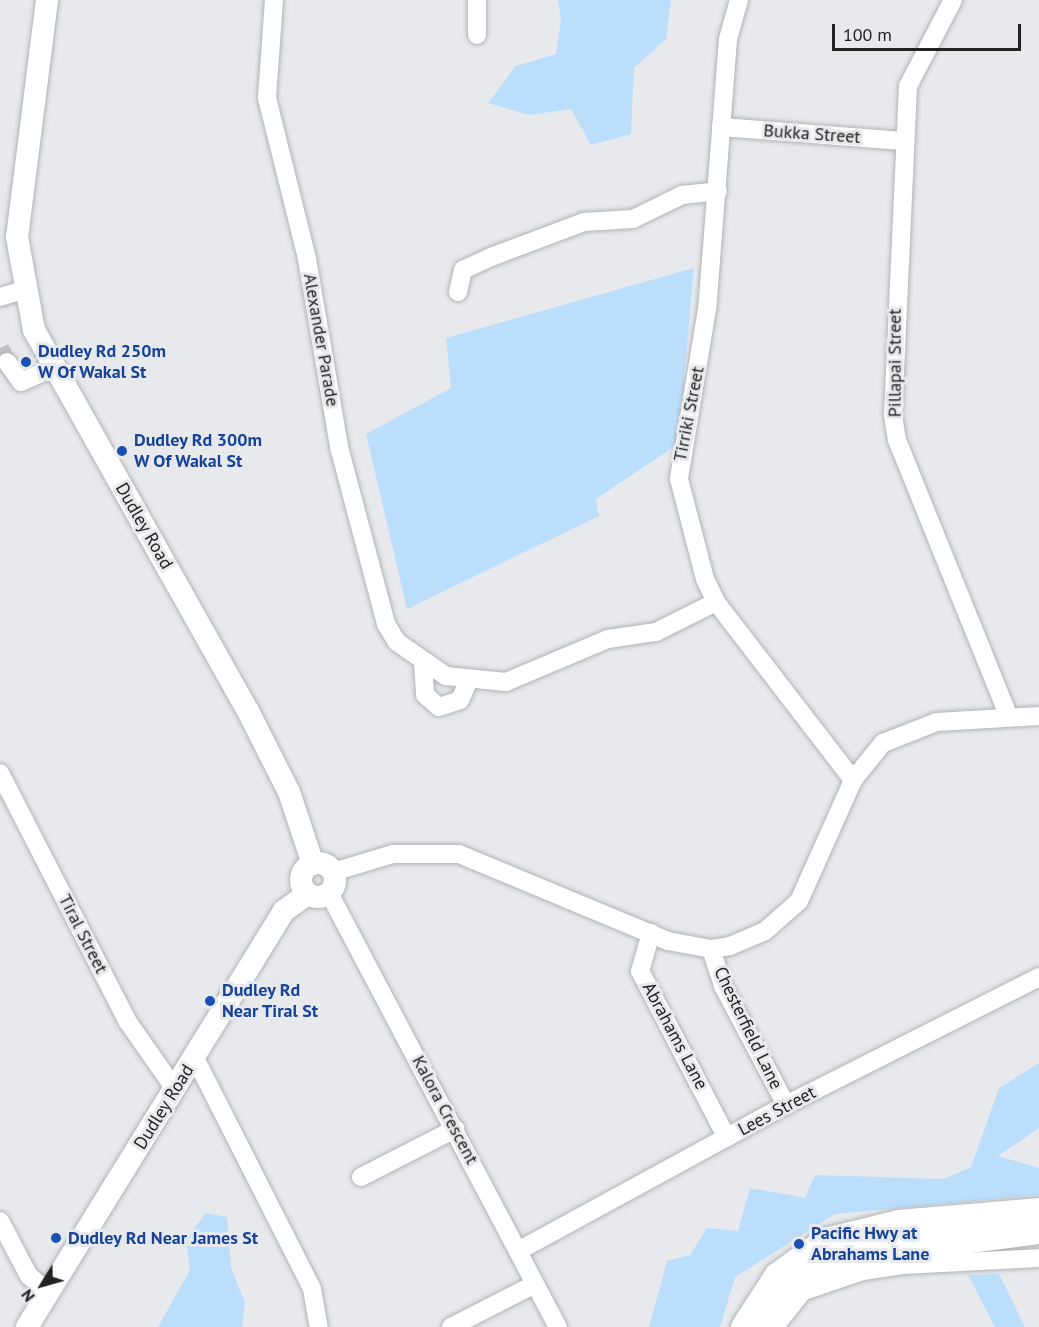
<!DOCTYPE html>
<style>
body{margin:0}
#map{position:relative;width:1039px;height:1327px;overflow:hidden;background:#e7e9ec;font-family:"PT Sans",sans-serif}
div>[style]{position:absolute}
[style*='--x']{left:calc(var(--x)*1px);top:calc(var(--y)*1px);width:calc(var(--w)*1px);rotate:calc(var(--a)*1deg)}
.green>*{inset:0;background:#bcdefd}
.minor-tunnel>*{height:18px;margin-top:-9px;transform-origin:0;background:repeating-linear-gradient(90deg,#bfc1c4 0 18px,transparent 0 27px)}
.roads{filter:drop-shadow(0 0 2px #b1b4b6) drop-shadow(0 0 2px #b1b4b6)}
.minor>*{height:18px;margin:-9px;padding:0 9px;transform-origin:9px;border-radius:9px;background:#fff}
.major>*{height:22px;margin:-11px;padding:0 11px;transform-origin:11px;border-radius:11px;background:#fff}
.major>.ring{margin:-11px;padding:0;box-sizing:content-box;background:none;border:22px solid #fff;border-radius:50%}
.highway>*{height:27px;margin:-13.5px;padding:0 13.5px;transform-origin:13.5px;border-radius:13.5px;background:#fff}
.dots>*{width:16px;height:16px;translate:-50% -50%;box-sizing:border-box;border:3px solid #e7e9ec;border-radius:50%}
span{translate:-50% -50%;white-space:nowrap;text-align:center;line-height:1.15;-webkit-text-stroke:6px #e7e9ec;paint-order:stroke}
.street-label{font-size:18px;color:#212222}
.transit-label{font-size:18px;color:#164399;font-weight:700}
.left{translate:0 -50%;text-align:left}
.north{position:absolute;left:12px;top:1255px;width:60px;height:60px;-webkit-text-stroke:4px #e7e9ec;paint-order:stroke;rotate:233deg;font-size:16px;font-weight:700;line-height:24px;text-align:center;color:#212222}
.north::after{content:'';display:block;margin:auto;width:21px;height:27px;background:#212222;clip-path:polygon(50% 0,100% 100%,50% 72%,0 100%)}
.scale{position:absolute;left:832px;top:24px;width:189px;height:27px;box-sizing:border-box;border:3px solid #212222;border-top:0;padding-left:8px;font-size:18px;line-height:21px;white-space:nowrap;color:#212222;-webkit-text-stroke:4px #e7e9ec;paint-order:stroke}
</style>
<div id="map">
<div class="green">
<div style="clip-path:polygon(558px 0,671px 0,666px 39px,634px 68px,631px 134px,591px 145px,571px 109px,529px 115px,488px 103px,516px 66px,556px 54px,561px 20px)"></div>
<div style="clip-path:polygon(694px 268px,678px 444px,596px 499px,599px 516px,407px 609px,366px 434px,451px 388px,446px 338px)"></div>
<div style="clip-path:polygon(1039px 1063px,1039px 1128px,998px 1156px,1039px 1168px,1039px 1195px,835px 1214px,735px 1277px,720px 1327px,649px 1327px,667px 1261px,690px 1255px,707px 1228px,738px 1231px,750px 1188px,805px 1198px,815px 1175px,944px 1179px,971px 1167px,999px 1088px)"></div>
<div style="clip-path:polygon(206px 1213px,227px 1217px,231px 1267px,245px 1303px,242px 1327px,158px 1327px,190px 1270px,186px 1239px)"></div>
<div style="clip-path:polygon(999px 1274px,1025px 1327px,995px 1327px,968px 1275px)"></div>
</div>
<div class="minor-tunnel">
<div style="--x:0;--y:348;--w:16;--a:63"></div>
</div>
<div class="roads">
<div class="minor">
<div style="--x:274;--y:0;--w:98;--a:94.1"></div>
<div style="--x:267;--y:98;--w:166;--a:76"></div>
<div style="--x:307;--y:259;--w:191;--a:80.3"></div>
<div style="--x:339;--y:447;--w:183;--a:75.1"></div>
<div style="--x:386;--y:624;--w:21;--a:59"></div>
<div style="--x:397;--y:642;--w:60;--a:34.8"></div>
<div style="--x:446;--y:676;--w:60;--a:5.7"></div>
<div style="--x:506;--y:682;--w:111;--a:-22.9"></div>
<div style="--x:608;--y:639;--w:49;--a:-8.3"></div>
<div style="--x:656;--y:632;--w:67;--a:-26.6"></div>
<div style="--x:477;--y:0;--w:35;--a:90"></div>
<div style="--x:739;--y:0;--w:41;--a:105.8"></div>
<div style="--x:728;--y:39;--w:271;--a:94.4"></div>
<div style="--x:707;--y:309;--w:172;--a:99.4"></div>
<div style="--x:679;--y:479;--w:103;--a:75.4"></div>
<div style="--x:705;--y:579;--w:25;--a:64"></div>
<div style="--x:716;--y:602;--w:225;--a:52.4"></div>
<div style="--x:953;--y:0;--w:97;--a:117.6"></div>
<div style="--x:908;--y:86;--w:329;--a:92.6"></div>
<div style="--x:893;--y:415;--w:25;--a:81"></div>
<div style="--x:897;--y:440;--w:299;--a:68"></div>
<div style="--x:721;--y:127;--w:183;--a:4.4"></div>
<div style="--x:458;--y:292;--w:23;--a:-77"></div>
<div style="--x:463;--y:270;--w:31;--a:-25"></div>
<div style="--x:491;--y:257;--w:99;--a:-20.6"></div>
<div style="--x:584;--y:222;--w:49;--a:-3.5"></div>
<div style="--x:633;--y:219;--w:55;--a:-26.1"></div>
<div style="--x:682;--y:195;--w:36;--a:-6"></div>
<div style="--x:0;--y:297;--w:24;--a:-17"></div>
<div style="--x:7;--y:362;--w:24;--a:55"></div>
<div style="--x:21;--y:382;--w:35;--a:-24"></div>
<div style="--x:423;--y:664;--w:31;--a:86"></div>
<div style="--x:425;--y:695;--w:18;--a:41"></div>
<div style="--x:439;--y:707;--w:22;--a:-18"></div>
<div style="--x:460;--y:700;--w:20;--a:-66"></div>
<div style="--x:0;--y:773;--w:280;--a:62.8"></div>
<div style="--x:128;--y:1022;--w:82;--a:55"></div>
<div style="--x:333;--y:872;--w:63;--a:-16.7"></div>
<div style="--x:393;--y:854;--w:66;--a:0"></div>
<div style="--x:459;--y:854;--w:226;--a:22.6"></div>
<div style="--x:668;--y:941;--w:44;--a:10.5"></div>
<div style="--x:711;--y:949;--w:19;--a:-9"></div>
<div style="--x:730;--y:946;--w:38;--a:-23"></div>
<div style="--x:765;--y:931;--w:45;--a:-41.4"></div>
<div style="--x:799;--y:901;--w:133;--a:-65.9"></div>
<div style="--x:853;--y:780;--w:48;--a:-51"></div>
<div style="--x:883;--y:743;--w:58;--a:-21.3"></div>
<div style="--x:937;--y:722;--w:102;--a:-3.4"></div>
<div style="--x:329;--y:893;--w:491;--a:62.2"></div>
<div style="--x:651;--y:933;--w:40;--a:106"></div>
<div style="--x:640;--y:971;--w:188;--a:62.5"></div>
<div style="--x:711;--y:949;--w:39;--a:72"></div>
<div style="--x:723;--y:986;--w:135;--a:62.1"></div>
<div style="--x:195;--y:1058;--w:259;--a:63.1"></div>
<div style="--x:312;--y:1289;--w:39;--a:80"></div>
<div style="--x:361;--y:1177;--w:106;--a:-27.1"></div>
<div style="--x:0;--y:1221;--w:62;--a:62.2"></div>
<div style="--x:29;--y:1276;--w:25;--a:40"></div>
<div style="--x:518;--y:1251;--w:305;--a:-28.6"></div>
<div style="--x:786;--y:1105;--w:284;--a:-26.8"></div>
<div style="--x:792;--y:1295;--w:75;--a:-18.7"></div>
<div style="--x:863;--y:1271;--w:40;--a:-8.5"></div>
<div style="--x:903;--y:1265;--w:136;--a:-2.9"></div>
<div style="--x:451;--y:1327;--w:94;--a:-27.1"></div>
</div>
<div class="major">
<div style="--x:47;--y:0;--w:239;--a:97.2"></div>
<div style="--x:17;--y:237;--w:95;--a:79.6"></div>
<div style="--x:34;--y:330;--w:437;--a:60.7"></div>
<div style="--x:248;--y:711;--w:91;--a:63.2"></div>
<div style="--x:289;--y:792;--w:76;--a:71.6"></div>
<div class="ring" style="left:301px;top:863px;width:12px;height:12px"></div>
<div style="--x:27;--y:1327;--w:489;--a:-58.3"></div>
<div style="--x:284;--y:911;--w:29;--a:-36"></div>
</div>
<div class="highway">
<div style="--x:744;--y:1327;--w:61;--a:-57.1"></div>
<div style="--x:777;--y:1276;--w:59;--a:-36.1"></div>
<div style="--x:825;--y:1241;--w:75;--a:-13.9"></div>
<div style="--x:898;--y:1223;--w:142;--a:-4.9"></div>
<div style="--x:768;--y:1327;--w:66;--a:-51.7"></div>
<div style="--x:809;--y:1275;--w:42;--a:-28.4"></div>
<div style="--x:846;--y:1255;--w:195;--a:-7.4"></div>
</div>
</div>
<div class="dots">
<div style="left:26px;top:362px;background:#1a4fb4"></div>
<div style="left:122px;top:451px;background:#1a4fb4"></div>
<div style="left:210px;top:1001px;background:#1a4fb4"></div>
<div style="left:56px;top:1238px;background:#1a4fb4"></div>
<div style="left:799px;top:1244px;background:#1a4fb4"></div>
</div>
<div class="street-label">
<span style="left:812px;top:134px;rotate:4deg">Bukka Street</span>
<span style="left:321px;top:340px;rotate:80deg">Alexander Parade</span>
<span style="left:895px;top:363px;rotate:-90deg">Pillapai Street</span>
<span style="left:689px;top:414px;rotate:-79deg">Tirriki Street</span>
<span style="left:144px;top:526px;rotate:60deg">Dudley Road</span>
<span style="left:83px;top:934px;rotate:63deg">Tiral Street</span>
<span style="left:748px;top:1028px;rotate:64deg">Chesterfield Lane</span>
<span style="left:675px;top:1036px;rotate:62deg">Abrahams Lane</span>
<span style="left:164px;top:1107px;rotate:-58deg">Dudley Road</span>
<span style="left:445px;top:1110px;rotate:62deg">Kalora Crescent</span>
<span style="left:777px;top:1111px;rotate:-28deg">Lees Street</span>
</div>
<div class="transit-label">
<span class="left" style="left:38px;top:362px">Dudley Rd 250m<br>W Of Wakal St</span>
<span class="left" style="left:134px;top:451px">Dudley Rd 300m<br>W Of Wakal St</span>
<span class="left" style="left:222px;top:1001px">Dudley Rd<br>Near Tiral St</span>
<span class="left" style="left:811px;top:1244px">Pacific Hwy at<br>Abrahams Lane</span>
<span class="left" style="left:68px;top:1238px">Dudley Rd Near James St</span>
</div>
<div class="north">N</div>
<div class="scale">100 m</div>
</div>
